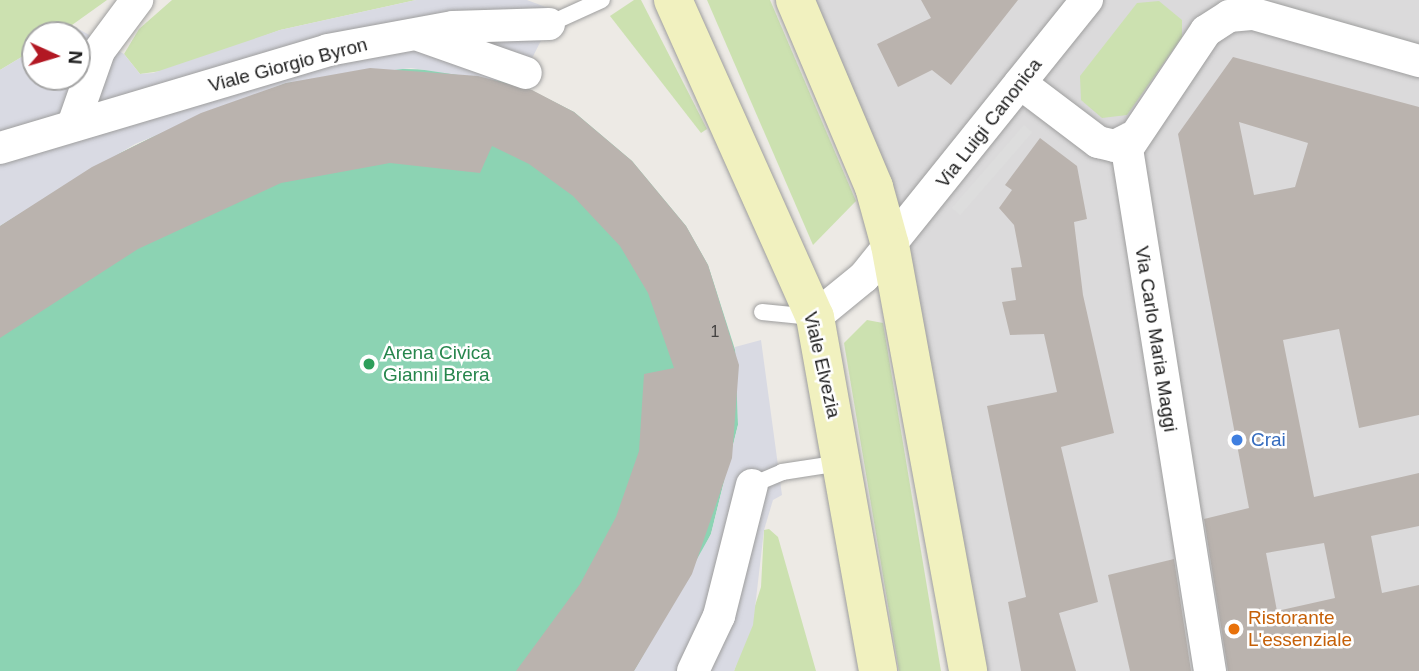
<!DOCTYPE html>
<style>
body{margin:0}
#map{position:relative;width:1419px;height:671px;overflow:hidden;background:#edeae5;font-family:Helvetica,sans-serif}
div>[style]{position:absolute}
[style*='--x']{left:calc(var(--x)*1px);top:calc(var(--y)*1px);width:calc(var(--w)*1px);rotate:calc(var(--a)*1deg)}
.residential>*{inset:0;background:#dbdadb}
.grass>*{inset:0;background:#cce1b0}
.pitch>*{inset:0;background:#8cd3b3}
.parking>*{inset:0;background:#ddd;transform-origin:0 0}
.plaza>*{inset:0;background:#d9dae3}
.building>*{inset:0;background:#bab3ae}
.roads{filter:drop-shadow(0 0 2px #9e9e9e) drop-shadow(0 0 2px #9e9e9e)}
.lane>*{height:16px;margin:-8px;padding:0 8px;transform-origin:8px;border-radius:8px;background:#fff}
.street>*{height:32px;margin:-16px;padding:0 16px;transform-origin:16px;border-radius:16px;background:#fff}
.secondary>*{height:38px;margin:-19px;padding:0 19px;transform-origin:19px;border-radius:19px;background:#f1f1bf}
.dots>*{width:19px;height:19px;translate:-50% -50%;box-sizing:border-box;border:4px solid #fff;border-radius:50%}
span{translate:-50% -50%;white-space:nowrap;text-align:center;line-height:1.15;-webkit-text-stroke:5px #fff;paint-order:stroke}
.number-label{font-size:16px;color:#444241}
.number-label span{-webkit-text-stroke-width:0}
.street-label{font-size:19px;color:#1d1d1d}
.leisure-label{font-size:19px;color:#27864d}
.left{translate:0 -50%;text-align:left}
.shop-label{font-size:19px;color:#366cbe}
.food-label{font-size:19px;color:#c56008}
.north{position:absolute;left:21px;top:21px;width:70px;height:70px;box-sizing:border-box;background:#fff;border:2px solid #a5a5a5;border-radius:50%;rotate:94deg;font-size:19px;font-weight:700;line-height:28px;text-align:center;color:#1d1d1d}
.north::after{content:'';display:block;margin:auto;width:24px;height:32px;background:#b21823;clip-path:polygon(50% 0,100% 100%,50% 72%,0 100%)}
</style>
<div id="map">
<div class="residential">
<div style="clip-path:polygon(798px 0,1419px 0,1419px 671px,970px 671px,909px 322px)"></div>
</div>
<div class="grass">
<div style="clip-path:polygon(0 0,107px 0,58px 35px,35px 35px,35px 49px,0 70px)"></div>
<div style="clip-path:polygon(172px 0,416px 0,280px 30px,175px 69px,140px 74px,124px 54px,139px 29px)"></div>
<div style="clip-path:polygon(634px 0,641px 0,707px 129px,701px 133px,610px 16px)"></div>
<div style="clip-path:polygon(707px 0,770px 0,856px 201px,813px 245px)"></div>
<div style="clip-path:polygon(1159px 1px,1182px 20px,1182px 37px,1127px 115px,1102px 118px,1081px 100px,1080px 76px,1137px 3px)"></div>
<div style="clip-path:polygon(867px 320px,883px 323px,941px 671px,899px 671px,844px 343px)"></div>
<div style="clip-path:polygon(769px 529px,778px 537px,816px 671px,734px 671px,761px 587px,764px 530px)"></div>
</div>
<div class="pitch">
<div style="clip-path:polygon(370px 68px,441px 70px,519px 84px,574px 112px,632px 161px,686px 226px,708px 265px,737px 356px,738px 425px,711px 534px,672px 613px,634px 671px,0 671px,0 226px,92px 167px,201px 113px,286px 83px)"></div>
</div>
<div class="parking">
<div style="left:1024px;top:125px;width:11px;height:110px;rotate:41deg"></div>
</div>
<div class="plaza">
<div style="clip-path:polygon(416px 0,527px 0,556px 11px,519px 84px,411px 68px,286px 83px,135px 144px,0 226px,0 70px,35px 49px,35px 77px,77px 77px,77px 35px,58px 35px,73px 26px,124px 54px,140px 74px,153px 73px,280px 30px)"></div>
<div style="clip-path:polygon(761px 340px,782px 495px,773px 500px,764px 530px,753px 625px,734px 671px,634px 671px,711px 534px,738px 425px,735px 347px)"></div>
</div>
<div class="building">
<div style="clip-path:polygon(921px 0,1018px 0,951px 85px,932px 70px,898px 87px,877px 44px,931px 18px)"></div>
<div style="clip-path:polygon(evenodd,1233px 57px,1419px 107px,1419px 415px,1359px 428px,1339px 329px,1283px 340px,1314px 497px,1419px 473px,1419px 526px,1371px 536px,1382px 593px,1419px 585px,1419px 671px,1228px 671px,1204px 519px,1249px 508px,1178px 134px,1233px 57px,1239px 122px,1308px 143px,1295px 187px,1254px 195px,1239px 122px,1233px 57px,1324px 543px,1335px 598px,1277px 611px,1266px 553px,1324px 543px)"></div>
<div style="clip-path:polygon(370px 68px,478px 76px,532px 90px,574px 112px,632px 161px,686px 226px,708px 265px,739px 365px,732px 458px,692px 574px,634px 671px,516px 671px,580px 584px,616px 517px,639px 451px,644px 374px,674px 368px,648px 293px,620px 246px,573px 196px,529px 164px,492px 146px,480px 173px,390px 163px,281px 183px,138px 249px,0 338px,0 226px,92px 167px,201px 113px,286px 83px)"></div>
<div style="clip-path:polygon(1040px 138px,1077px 166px,1087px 219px,1074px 222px,1083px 295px,1114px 433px,1061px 447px,1098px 602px,1059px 613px,1076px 671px,1021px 671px,1008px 602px,1026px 597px,987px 406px,1057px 392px,1044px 334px,1010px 335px,1002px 302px,1016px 300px,1011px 268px,1022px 267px,1014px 225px,999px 208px,1012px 190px,1005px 185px)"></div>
<div style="clip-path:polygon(1174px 559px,1191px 671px,1130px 671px,1108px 575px)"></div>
</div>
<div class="roads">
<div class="lane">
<div style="--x:549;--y:24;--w:58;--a:-24.4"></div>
<div style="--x:762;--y:312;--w:50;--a:5.7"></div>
<div style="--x:752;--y:485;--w:33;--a:-23"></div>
<div style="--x:782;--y:472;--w:60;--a:-8.7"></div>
</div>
<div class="street">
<div style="--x:421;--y:36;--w:111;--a:19.4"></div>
<div style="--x:1020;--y:83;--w:98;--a:37.1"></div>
<div style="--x:1098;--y:142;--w:17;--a:13"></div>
<div style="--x:1115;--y:146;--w:18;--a:-27"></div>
<div style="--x:73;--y:125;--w:78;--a:-70.6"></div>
<div style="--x:99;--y:51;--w:64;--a:-53.3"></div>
<div style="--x:0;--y:148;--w:342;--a:-16.6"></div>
<div style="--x:328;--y:50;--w:127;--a:-10.4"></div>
<div style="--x:453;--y:27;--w:96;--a:-1.8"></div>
<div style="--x:815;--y:317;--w:63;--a:-39.2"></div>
<div style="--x:864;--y:277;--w:356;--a:-51.2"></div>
<div style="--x:693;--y:671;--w:61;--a:-64.7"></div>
<div style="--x:719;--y:616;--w:135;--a:-75.9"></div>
<div style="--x:1210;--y:671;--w:529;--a:-99.03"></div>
<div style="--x:1127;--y:149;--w:142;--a:-56.2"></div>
<div style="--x:1206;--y:31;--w:27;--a:-33"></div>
<div style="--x:1229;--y:16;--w:25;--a:-5"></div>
<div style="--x:1254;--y:14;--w:172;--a:15.9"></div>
</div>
<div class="secondary">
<div style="--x:673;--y:0;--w:347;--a:65.9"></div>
<div style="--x:815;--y:317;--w:360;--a:79.9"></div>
<div style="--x:795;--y:0;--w:203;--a:67.1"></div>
<div style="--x:874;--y:187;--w:60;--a:74.6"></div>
<div style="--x:890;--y:245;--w:433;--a:79.6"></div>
</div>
</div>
<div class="dots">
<div style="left:369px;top:364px;background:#2e9e5b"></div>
<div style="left:1237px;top:440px;background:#3f7fe0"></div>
<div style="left:1234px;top:629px;background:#e8710a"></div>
</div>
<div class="number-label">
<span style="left:715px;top:332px">1</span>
</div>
<div class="street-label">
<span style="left:288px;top:65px;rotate:-15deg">Viale Giorgio Byron</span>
<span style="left:989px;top:123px;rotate:-52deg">Via Luigi Canonica</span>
<span style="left:1156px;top:339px;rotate:81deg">Via Carlo Maria Maggi</span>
<span style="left:822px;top:365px;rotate:77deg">Viale Elvezia</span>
</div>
<div class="leisure-label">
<span class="left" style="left:383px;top:364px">Arena Civica<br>Gianni Brera</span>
</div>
<div class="shop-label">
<span class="left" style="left:1251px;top:440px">Crai</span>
</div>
<div class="food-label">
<span class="left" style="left:1248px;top:629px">Ristorante<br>L'essenziale</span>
</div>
<div class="north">N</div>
</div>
